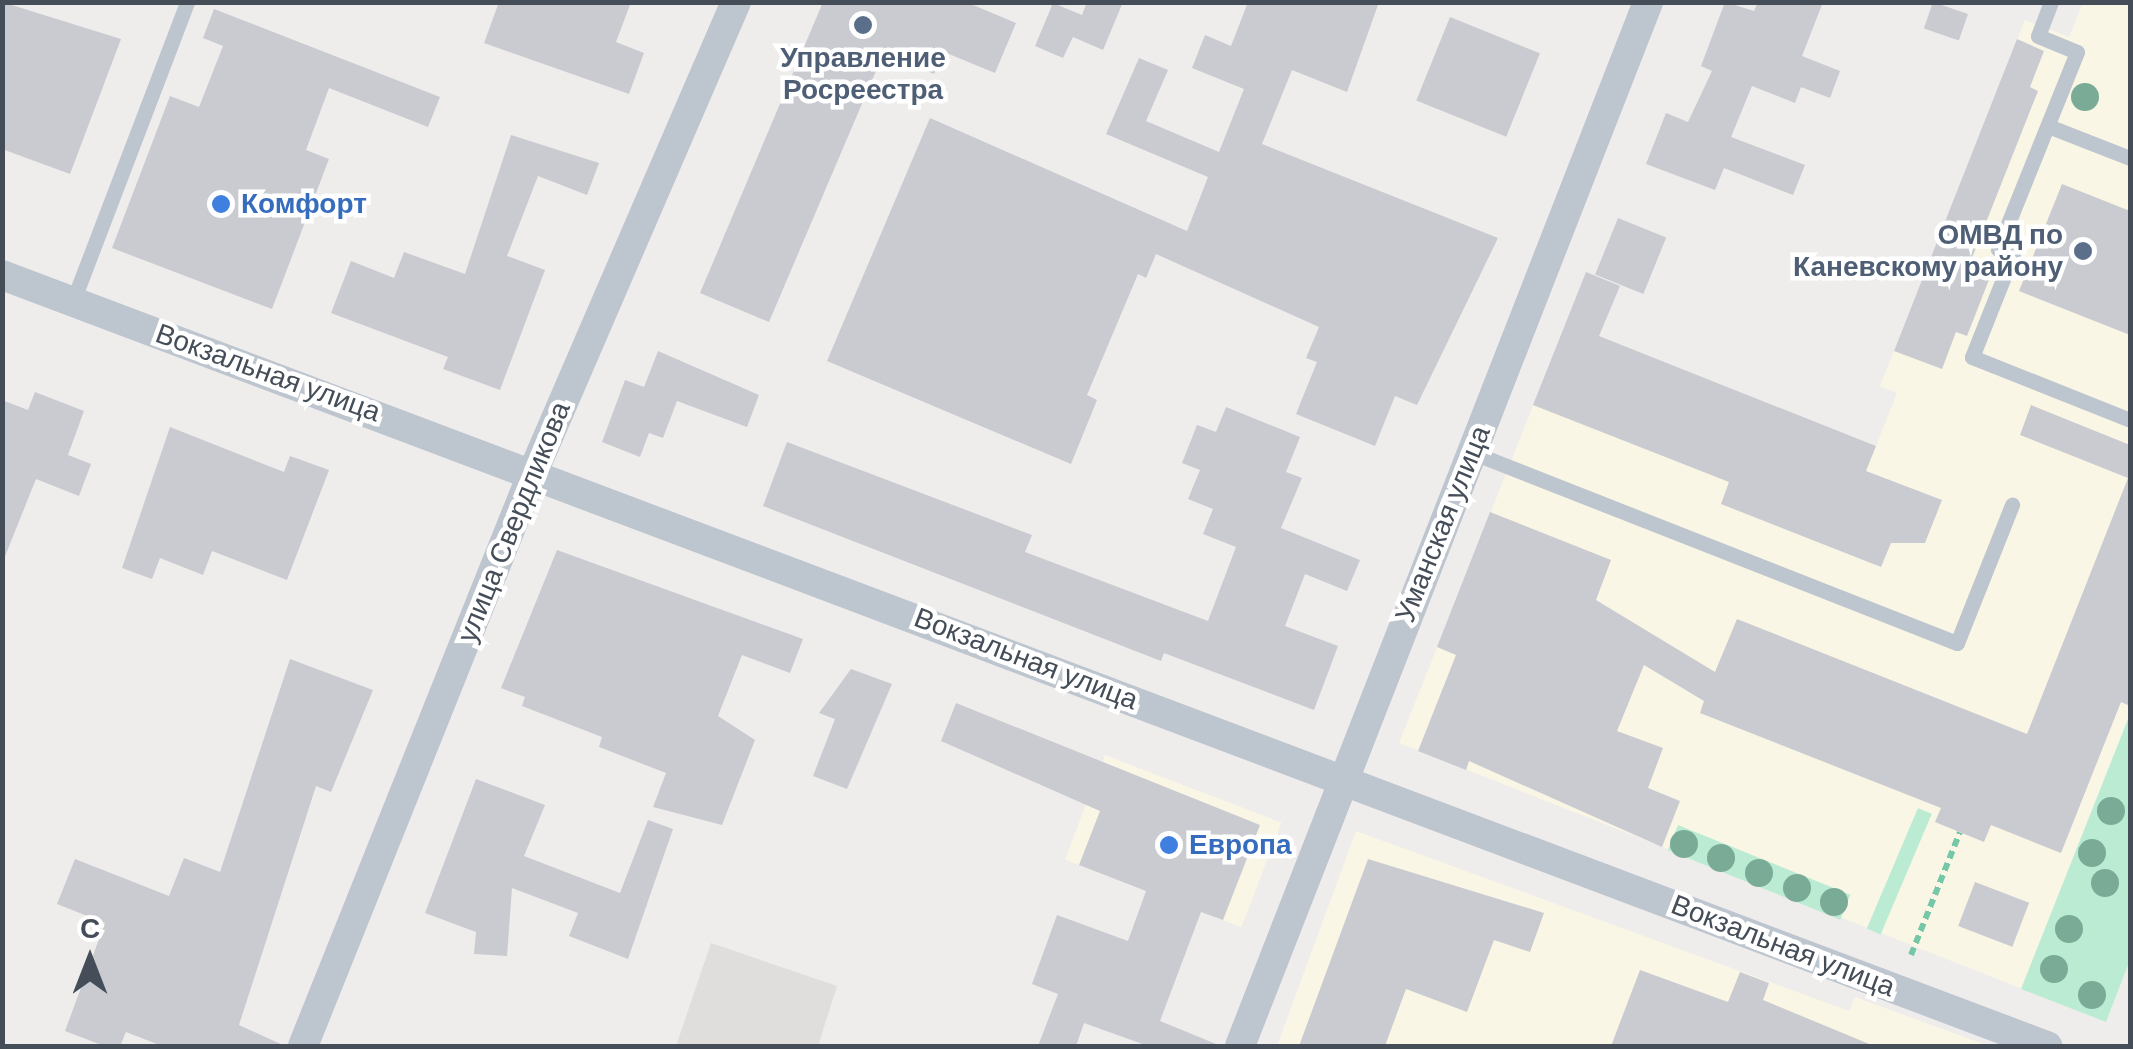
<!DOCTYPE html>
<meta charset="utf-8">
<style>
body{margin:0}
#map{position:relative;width:2133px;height:1049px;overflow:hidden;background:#efecec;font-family:"DM Sans",sans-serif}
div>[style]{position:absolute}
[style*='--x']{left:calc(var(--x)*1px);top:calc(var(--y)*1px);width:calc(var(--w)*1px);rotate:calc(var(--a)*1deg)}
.commercial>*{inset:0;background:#faf6e5;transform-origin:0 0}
.education>*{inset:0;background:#e0dddd}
.green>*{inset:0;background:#bbecd3;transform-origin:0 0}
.building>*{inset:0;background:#c9cbd1;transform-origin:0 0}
.path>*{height:6px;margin-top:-3px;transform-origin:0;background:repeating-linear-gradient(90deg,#75c8a7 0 8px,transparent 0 13px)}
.lane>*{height:15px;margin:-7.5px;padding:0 7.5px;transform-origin:7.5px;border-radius:7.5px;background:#bdc5ce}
.street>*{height:30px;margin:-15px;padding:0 15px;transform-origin:15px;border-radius:15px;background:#bdc5ce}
.trees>*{width:28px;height:28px;margin:-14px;border-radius:50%;background:#7aab97}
.dots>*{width:28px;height:28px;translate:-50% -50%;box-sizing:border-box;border:5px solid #fff;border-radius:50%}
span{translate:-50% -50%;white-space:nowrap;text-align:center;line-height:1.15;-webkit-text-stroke:9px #fff;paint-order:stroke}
.service-label{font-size:28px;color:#4e5e75;font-weight:700}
.right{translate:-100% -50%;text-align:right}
.shop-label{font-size:28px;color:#366cbe;font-weight:700}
.left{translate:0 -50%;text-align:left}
.street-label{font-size:28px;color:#454e58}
.frame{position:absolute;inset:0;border:5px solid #454e58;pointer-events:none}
.north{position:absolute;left:40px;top:909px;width:100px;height:100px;-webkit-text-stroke:8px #fff;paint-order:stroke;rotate:0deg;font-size:28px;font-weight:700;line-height:40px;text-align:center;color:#454e58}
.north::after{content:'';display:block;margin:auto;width:35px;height:45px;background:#454e58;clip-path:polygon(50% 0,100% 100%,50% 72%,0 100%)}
</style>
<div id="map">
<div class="commercial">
<div style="clip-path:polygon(2083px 3px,2130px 3px,2130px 960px,2106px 1022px,1399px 743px,1566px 323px,1876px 446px,1897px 393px,1880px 386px,2025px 20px,2069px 37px)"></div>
<div style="left:1105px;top:755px;width:189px;height:112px;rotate:21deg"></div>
<div style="clip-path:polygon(1356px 831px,1849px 1011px,1855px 997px,1989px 1046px,1277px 1046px)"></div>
</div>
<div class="education">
<div style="clip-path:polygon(711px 943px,837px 986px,818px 1046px,676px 1046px)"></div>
</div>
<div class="green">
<div style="clip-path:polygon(2130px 714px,2130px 960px,2106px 1022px,2021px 989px)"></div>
<div style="left:1918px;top:808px;width:15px;height:131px;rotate:23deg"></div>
<div style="left:1678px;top:825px;width:186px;height:27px;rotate:22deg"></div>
</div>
<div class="building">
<div style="clip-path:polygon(2px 2px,121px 39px,70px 174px,2px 149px)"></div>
<div style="clip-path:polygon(499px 2px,631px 2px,616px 42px,644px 53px,629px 94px,484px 43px)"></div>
<div style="clip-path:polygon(823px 2px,966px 2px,1016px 23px,995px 73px,944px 52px,934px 74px,884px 52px,769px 322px,700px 293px)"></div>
<div style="clip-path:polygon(1087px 2px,1123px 2px,1103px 50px,1073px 37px,1063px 58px,1035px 46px,1053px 3px,1082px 15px)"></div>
<div style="clip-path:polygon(1248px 2px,1379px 2px,1347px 92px,1292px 70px,1262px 144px,1498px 238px,1417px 405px,1395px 396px,1375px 446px,1296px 414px,1317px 362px,1306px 358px,1319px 327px,1156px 254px,1146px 278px,1138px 274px,1087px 395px,1097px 400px,1071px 464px,827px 361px,930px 118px,1187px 231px,1208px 177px,1106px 134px,1139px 58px,1168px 70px,1146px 121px,1219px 152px,1244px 89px,1192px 68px,1205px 35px,1231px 46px)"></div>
<div style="clip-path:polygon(1725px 2px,1754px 11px,1758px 2px,1823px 2px,1802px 56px,1840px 71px,1830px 98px,1801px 87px,1795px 103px,1752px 86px,1731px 137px,1805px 165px,1793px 195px,1724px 168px,1715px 190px,1646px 164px,1666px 113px,1688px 122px,1712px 71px,1701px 66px)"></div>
<div style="left:1933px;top:2px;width:37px;height:28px;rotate:19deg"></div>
<div style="clip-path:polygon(214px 9px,440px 97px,428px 127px,329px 88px,306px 150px,329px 159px,272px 309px,112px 248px,170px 96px,199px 107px,223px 46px,203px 38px)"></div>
<div style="left:1450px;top:17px;width:97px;height:90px;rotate:22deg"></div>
<div style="clip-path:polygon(2017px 39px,2044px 51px,2030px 87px,2038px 91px,1970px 263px,1992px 272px,1967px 336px,1956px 332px,1942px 369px,1894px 351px)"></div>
<div style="clip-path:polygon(511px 135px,599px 163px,587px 195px,538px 176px,507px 256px,545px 270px,500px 390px,443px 369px,448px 357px,331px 313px,351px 261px,394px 278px,404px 252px,465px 274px)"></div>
<div style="clip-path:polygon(2062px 184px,2130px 211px,2130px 335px,2019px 291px)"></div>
<div style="left:1618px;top:218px;width:52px;height:61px;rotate:22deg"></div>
<div style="clip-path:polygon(1586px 272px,1620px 286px,1599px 336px,1876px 446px,1866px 471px,1942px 500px,1925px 543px,1891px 543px,1881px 567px,1721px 504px,1729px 482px,1533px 405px)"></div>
<div style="clip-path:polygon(658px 351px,759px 395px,747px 427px,677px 401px,663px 438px,649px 433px,640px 457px,602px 442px,625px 380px,644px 387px)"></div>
<div style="clip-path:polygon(35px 392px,84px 411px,68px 455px,91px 464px,79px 496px,36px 479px,4px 559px,2px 400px,28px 410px)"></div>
<div style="clip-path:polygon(2031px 405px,2130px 445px,2130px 706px,2121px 702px,2061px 853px,1991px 825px,1984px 842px,1935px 822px,1941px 808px,1700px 713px,1704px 701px,1644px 665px,1617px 731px,1663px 748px,1648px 788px,1680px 801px,1662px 847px,1469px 761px,1466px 770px,1418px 751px,1456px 655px,1437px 647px,1490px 512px,1611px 560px,1596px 600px,1715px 672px,1737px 619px,2027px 734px,2128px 478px,2020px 435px)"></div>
<div style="clip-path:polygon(1226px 407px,1300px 437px,1286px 472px,1302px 478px,1281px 528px,1360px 560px,1347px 591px,1305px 574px,1285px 626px,1338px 646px,1314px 710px,1164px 653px,1161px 661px,763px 506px,787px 442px,1032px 535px,1025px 552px,1208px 621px,1236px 547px,1203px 534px,1213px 509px,1188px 499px,1200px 470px,1182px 463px,1197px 425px,1216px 432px)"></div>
<div style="clip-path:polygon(170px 427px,284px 472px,290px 456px,329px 470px,287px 580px,212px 551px,203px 575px,160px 558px,152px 579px,122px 568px)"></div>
<div style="clip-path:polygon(557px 550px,803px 639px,790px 673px,742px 655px,718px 716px,755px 740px,722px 825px,653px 807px,666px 773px,599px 747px,602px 737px,522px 706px,525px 697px,501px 688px)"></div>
<div style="clip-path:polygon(290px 659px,373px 690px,331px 792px,316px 786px,239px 1025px,285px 1046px,162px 1046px,126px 1032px,120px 1046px,104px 1046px,65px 1031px,105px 923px,57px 904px,75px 859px,169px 896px,184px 858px,220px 872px)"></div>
<div style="clip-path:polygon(851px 669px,892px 684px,847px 789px,813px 776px,835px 719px,819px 713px)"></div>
<div style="clip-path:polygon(956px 703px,1260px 825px,1223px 920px,1201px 912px,1160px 1021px,1221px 1046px,1148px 1046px,1084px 1023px,1076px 1046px,1038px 1046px,1058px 994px,1032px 984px,1057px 915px,1128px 941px,1146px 891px,1079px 865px,1100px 811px,941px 741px)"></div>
<div style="clip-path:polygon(476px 779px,545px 805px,524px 856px,620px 893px,648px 820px,673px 829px,628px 959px,569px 936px,578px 913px,512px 888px,507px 956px,474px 954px,476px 932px,425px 913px)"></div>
<div style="clip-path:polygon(1368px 859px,1544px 913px,1530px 952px,1494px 940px,1467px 1012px,1406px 989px,1385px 1046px,1299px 1046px)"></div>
<div style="left:1975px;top:882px;width:58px;height:47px;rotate:21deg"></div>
<div style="clip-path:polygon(1640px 970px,1728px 1002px,1740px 972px,1769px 983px,1763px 1000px,1874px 1046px,1611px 1046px)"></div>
</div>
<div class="path">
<div style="--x:1911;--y:955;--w:132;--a:-68.3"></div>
</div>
<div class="lane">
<div style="--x:2051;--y:2;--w:36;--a:111"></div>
<div style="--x:2038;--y:36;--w:42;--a:22.3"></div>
<div style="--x:2077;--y:52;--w:212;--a:111.9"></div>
<div style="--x:1998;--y:249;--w:16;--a:18"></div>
<div style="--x:2013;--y:254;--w:111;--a:111.7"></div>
<div style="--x:1972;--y:357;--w:168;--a:21.7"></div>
<div style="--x:2048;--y:126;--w:88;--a:21.3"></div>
<div style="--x:73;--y:301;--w:320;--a:-69.1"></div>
<div style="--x:1471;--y:452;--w:522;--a:21.46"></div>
<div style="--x:1957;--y:643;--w:149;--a:-68.3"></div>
</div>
<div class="street">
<div style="--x:2;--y:275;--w:2186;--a:20.66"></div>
<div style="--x:303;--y:1046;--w:618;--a:-68.16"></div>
<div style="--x:533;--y:472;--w:512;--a:-66.64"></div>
<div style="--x:1240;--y:1046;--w:1121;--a:-68.65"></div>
</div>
<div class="trees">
<div style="left:2085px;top:97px"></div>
<div style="left:2111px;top:811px"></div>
<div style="left:1684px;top:844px"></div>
<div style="left:2092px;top:853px"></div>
<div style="left:1721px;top:858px"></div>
<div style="left:1759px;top:873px"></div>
<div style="left:2105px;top:883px"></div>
<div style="left:1797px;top:888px"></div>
<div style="left:1834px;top:902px"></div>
<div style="left:2069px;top:929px"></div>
<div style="left:2054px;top:969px"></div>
<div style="left:2092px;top:995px"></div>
</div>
<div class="dots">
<div style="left:863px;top:25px;background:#5c6f8a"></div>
<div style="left:221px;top:204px;background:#3f7fe0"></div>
<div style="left:2083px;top:251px;background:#5c6f8a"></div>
<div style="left:1169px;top:845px;background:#3f7fe0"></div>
</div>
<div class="service-label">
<span style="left:863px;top:74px">Управление<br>Росреестра</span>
<span class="right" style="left:2063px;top:251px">ОМВД по<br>Каневскому району</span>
</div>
<div class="shop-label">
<span class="left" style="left:241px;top:204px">Комфорт</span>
<span class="left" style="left:1189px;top:845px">Европа</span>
</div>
<div class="street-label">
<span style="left:268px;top:373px;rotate:20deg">Вокзальная улица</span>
<span style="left:514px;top:522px;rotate:-68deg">улица Свердликова</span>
<span style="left:1443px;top:524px;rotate:-68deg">Уманская улица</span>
<span style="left:1026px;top:659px;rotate:21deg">Вокзальная улица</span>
<span style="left:1783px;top:946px;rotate:21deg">Вокзальная улица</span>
</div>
<div class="frame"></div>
<div class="north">С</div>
</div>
